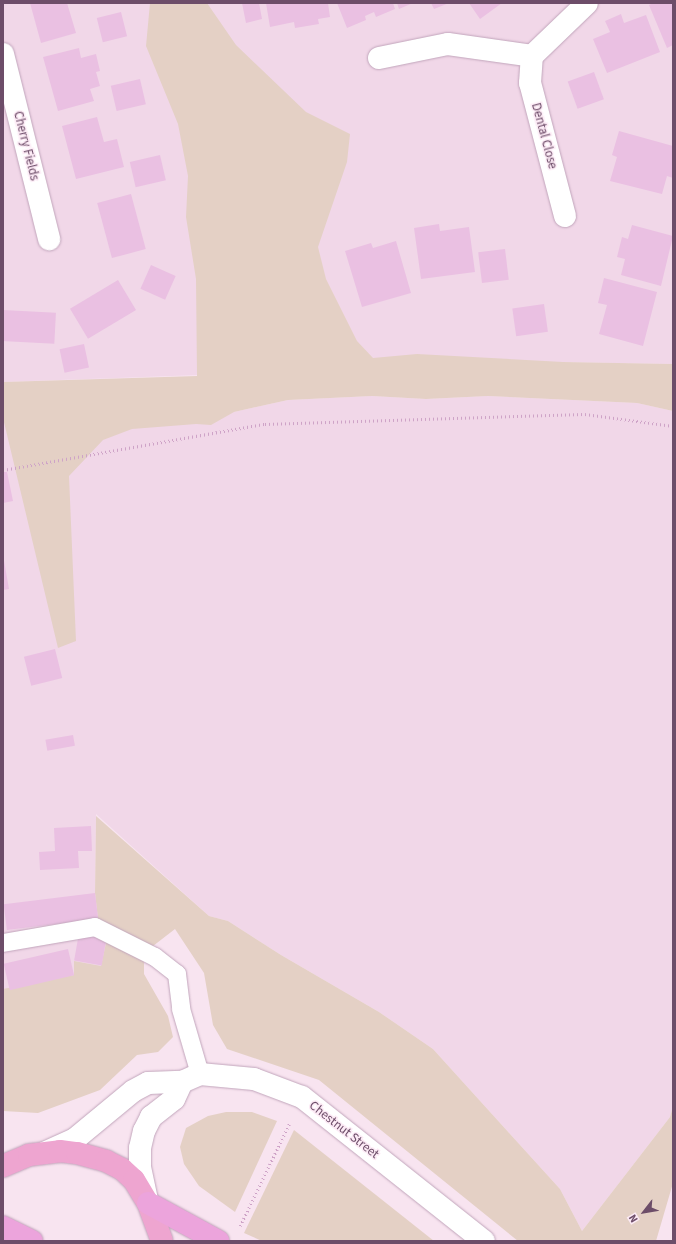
<!DOCTYPE html>
<style>
body{margin:0}
#map{position:relative;width:676px;height:1244px;overflow:hidden;background:#f8e4f0;font-family:"Source Sans 3",sans-serif}
div>[style]{position:absolute}
[style*='--x']{left:calc(var(--x)*1px);top:calc(var(--y)*1px);width:calc(var(--w)*1px);rotate:calc(var(--a)*1deg)}
.residential>*{inset:0;background:#f1d7e8}
.green>*{inset:0;background:#e4d0c5}
.building>*{inset:0;background:#eac0e2;transform-origin:0 0}
.path>*{height:2.5px;margin-top:-1.25px;transform-origin:0;background:repeating-linear-gradient(90deg,#cea3c7 0 1px,transparent 0 4px)}
.roads{filter:drop-shadow(0 0 1px #c1a5bb) drop-shadow(0 0 1px #c1a5bb)}
.service>*{height:18px;margin:-9px;padding:0 9px;transform-origin:9px;border-radius:9px;background:#fff}
.minor>*{height:22px;margin:-11px;padding:0 11px;transform-origin:11px;border-radius:11px;background:#fff}
.tertiary>*{height:22px;margin:-11px;padding:0 11px;transform-origin:11px;border-radius:11px;background:#fff}
.primary>*{height:22px;margin:-11px;padding:0 11px;transform-origin:11px;border-radius:11px;background:#eea5d0}
.trunk>*{height:22px;margin:-11px;padding:0 11px;transform-origin:11px;border-radius:11px;background:#eca4dc}
span{translate:-50% -50%;white-space:nowrap;text-align:center;line-height:1.15;-webkit-text-stroke:3px #fceaf5;paint-order:stroke}
.street-label{font-size:13px;color:#6d4d69}
.frame{position:absolute;inset:0;border:4px solid #6d4d69;pointer-events:none}
.north{position:absolute;left:624px;top:1192px;width:40px;height:40px;-webkit-text-stroke:3px #fceaf5;paint-order:stroke;rotate:239deg;font-size:11px;font-weight:700;line-height:16px;text-align:center;color:#6d4d69}
.north::after{content:'';display:block;margin:auto;width:14px;height:18px;background:#6d4d69;clip-path:polygon(50% 0,100% 100%,50% 72%,0 100%)}
</style>
<div id="map">
<div class="residential">
<div style="clip-path:polygon(3px 3px,673px 3px,673px 364px,559px 362px,3px 382px)"></div>
<div style="clip-path:polygon(372px 396px,426px 399px,488px 396px,637px 403px,673px 411px,673px 1106px,670px 1117px,582px 1231px,560px 1189px,433px 1049px,379px 1012px,281px 955px,228px 921px,209px 916px,96px 814px,95px 893px,107px 938px,102px 972px,3px 990px,3px 412px,234px 412px,288px 400px)"></div>
</div>
<div class="green">
<div style="clip-path:polygon(150px 3px,207px 3px,236px 45px,306px 112px,350px 134px,347px 162px,318px 247px,326px 279px,357px 341px,373px 358px,417px 354px,563px 362px,673px 364px,673px 411px,637px 403px,488px 396px,426px 399px,372px 396px,288px 400px,234px 412px,211px 425px,196px 424px,132px 429px,103px 440px,69px 476px,76px 641px,58px 648px,3px 418px,3px 382px,197px 376px,196px 279px,186px 217px,188px 176px,178px 124px,146px 46px)"></div>
<div style="clip-path:polygon(96px 816px,209px 916px,228px 921px,281px 955px,379px 1012px,433px 1049px,560px 1189px,582px 1231px,670px 1117px,673px 1106px,673px 1183px,656px 1241px,518px 1241px,319px 1080px,227px 1049px,213px 1025px,204px 973px,175px 929px,144px 953px,144px 974px,168px 1016px,173px 1037px,158px 1052px,137px 1055px,100px 1090px,38px 1113px,3px 1111px,3px 989px,74px 975px,74px 961px,101px 966px,107px 938px,98px 919px,95px 893px)"></div>
<div style="clip-path:polygon(226px 1112px,252px 1112px,277px 1121px,235px 1212px,199px 1186px,184px 1164px,180px 1147px,186px 1128px,208px 1116px)"></div>
<div style="clip-path:polygon(294px 1130px,434px 1241px,262px 1241px,244px 1233px)"></div>
</div>
<div class="building">
<div style="clip-path:polygon(30px 3px,67px 3px,76px 33px,41px 43px)"></div>
<div style="clip-path:polygon(242px 3px,259px 3px,262px 19px,246px 23px)"></div>
<div style="clip-path:polygon(266px 3px,328px 3px,330px 17px,318px 19px,319px 24px,295px 28px,294px 22px,270px 27px)"></div>
<div style="clip-path:polygon(337px 3px,393px 3px,395px 9px,376px 17px,374px 12px,365px 16px,366px 20px,347px 28px)"></div>
<div style="clip-path:polygon(397px 3px,413px 3px,399px 9px)"></div>
<div style="clip-path:polygon(431px 3px,449px 3px,434px 9px)"></div>
<div style="clip-path:polygon(469px 3px,502px 3px,480px 19px)"></div>
<div style="clip-path:polygon(653px 3px,673px 3px,673px 45px,667px 48px,649px 5px)"></div>
<div style="left:121px;top:12px;width:25px;height:25px;rotate:76deg"></div>
<div style="clip-path:polygon(621px 14px,624px 23px,646px 15px,660px 52px,607px 73px,593px 39px,610px 32px,605px 21px)"></div>
<div style="clip-path:polygon(79px 48px,81px 58px,96px 54px,100px 71px,96px 72px,100px 86px,90px 89px,94px 101px,58px 111px,43px 57px)"></div>
<div style="left:594px;top:72px;width:29px;height:28px;rotate:70deg"></div>
<div style="left:140px;top:79px;width:26px;height:30px;rotate:77deg"></div>
<div style="clip-path:polygon(97px 117px,104px 142px,117px 139px,124px 167px,76px 179px,62px 126px)"></div>
<div style="clip-path:polygon(619px 131px,673px 146px,673px 178px,667px 176px,662px 194px,610px 181px,617px 157px,612px 155px)"></div>
<div style="left:160px;top:155px;width:26px;height:31px;rotate:77deg"></div>
<div style="left:131px;top:194px;width:57px;height:35px;rotate:75deg"></div>
<div style="clip-path:polygon(439px 224px,440px 231px,469px 227px,475px 272px,421px 279px,414px 228px)"></div>
<div style="clip-path:polygon(632px 225px,673px 236px,661px 286px,621px 275px,625px 259px,617px 257px,622px 237px,628px 239px)"></div>
<div style="clip-path:polygon(396px 241px,411px 293px,362px 307px,345px 251px,371px 243px,373px 248px)"></div>
<div style="left:505px;top:249px;width:31px;height:27px;rotate:83deg"></div>
<div style="left:151px;top:265px;width:27px;height:26px;rotate:24deg"></div>
<div style="clip-path:polygon(604px 278px,657px 292px,643px 346px,599px 334px,607px 305px,598px 303px)"></div>
<div style="left:118px;top:280px;width:35px;height:56px;rotate:59deg"></div>
<div style="left:544px;top:304px;width:28px;height:32px;rotate:82deg"></div>
<div style="left:3px;top:310px;width:53px;height:31px;rotate:3deg"></div>
<div style="left:84px;top:344px;width:24px;height:25px;rotate:78deg"></div>
<div style="clip-path:polygon(3px 472px,7px 472px,13px 501px,3px 503px)"></div>
<div style="clip-path:polygon(3px 555px,9px 589px,3px 590px)"></div>
<div style="left:55px;top:649px;width:30px;height:32px;rotate:76deg"></div>
<div style="left:73px;top:735px;width:11px;height:28px;rotate:80deg"></div>
<div style="clip-path:polygon(91px 826px,92px 851px,78px 851px,79px 868px,40px 870px,39px 852px,55px 851px,54px 828px)"></div>
<div style="left:95px;top:893px;width:26px;height:92px;rotate:83deg"></div>
<div style="left:79px;top:933px;width:28px;height:28px;rotate:10deg"></div>
<div style="left:68px;top:949px;width:27px;height:66px;rotate:77deg"></div>
</div>
<div class="path">
<div style="--x:3;--y:470;--w:266;--a:-10"></div>
<div style="--x:265;--y:424;--w:320;--a:-1.8"></div>
<div style="--x:585;--y:414;--w:89;--a:7.8"></div>
<div style="--x:240;--y:1226;--w:115;--a:-64.3"></div>
</div>
<div class="roads">
<div class="service">
<div style="--x:3;--y:943;--w:93;--a:-9.9"></div>
<div style="--x:95;--y:927;--w:67;--a:26.6"></div>
<div style="--x:155;--y:957;--w:28;--a:38"></div>
<div style="--x:177;--y:974;--w:35;--a:83"></div>
<div style="--x:181;--y:1009;--w:68;--a:73.7"></div>
</div>
<div class="minor">
<div style="--x:3;--y:54;--w:191;--a:76"></div>
<div style="--x:379;--y:58;--w:70;--a:-11.5"></div>
<div style="--x:448;--y:44;--w:85;--a:8.1"></div>
<div style="--x:565;--y:216;--w:138;--a:-104.7"></div>
<div style="--x:530;--y:83;--w:27;--a:-86"></div>
<div style="--x:532;--y:56;--w:76;--a:-43.9"></div>
</div>
<div class="tertiary">
<div style="--x:44;--y:1153;--w:34;--a:-24"></div>
<div style="--x:75;--y:1139;--w:75;--a:-39.6"></div>
<div style="--x:133;--y:1091;--w:17;--a:-28"></div>
<div style="--x:148;--y:1083;--w:34;--a:-2"></div>
<div style="--x:182;--y:1082;--w:20;--a:-24"></div>
<div style="--x:200;--y:1074;--w:54;--a:5.3"></div>
<div style="--x:254;--y:1079;--w:51;--a:20.6"></div>
<div style="--x:302;--y:1097;--w:232;--a:38.4"></div>
<div style="--x:147;--y:1200;--w:34;--a:-102"></div>
<div style="--x:140;--y:1167;--w:19;--a:-90"></div>
<div style="--x:140;--y:1148;--w:17;--a:-77"></div>
<div style="--x:144;--y:1131;--w:16;--a:-63"></div>
<div style="--x:151;--y:1117;--w:29;--a:-38"></div>
<div style="--x:174;--y:1099;--w:19;--a:-65"></div>
</div>
<div class="primary">
<div style="--x:3;--y:1166;--w:28;--a:-23"></div>
<div style="--x:29;--y:1155;--w:31;--a:-7"></div>
<div style="--x:60;--y:1151;--w:17;--a:7"></div>
<div style="--x:77;--y:1153;--w:30;--a:15"></div>
<div style="--x:106;--y:1161;--w:18;--a:27"></div>
<div style="--x:122;--y:1169;--w:16;--a:43"></div>
<div style="--x:134;--y:1180;--w:27;--a:59"></div>
<div style="--x:148;--y:1203;--w:40;--a:69.8"></div>
</div>
<div class="trunk">
<div style="--x:148;--y:1203;--w:80;--a:28.5"></div>
<div style="--x:3;--y:1227;--w:32;--a:26"></div>
</div>
</div>
<div class="street-label">
<span style="left:544px;top:136px;rotate:75deg">Dental Close</span>
<span style="left:26px;top:146px;rotate:76deg">Cherry Fields</span>
<span style="left:344px;top:1130px;rotate:38deg">Chestnut Street</span>
</div>
<div class="frame"></div>
<div class="north">N</div>
</div>
